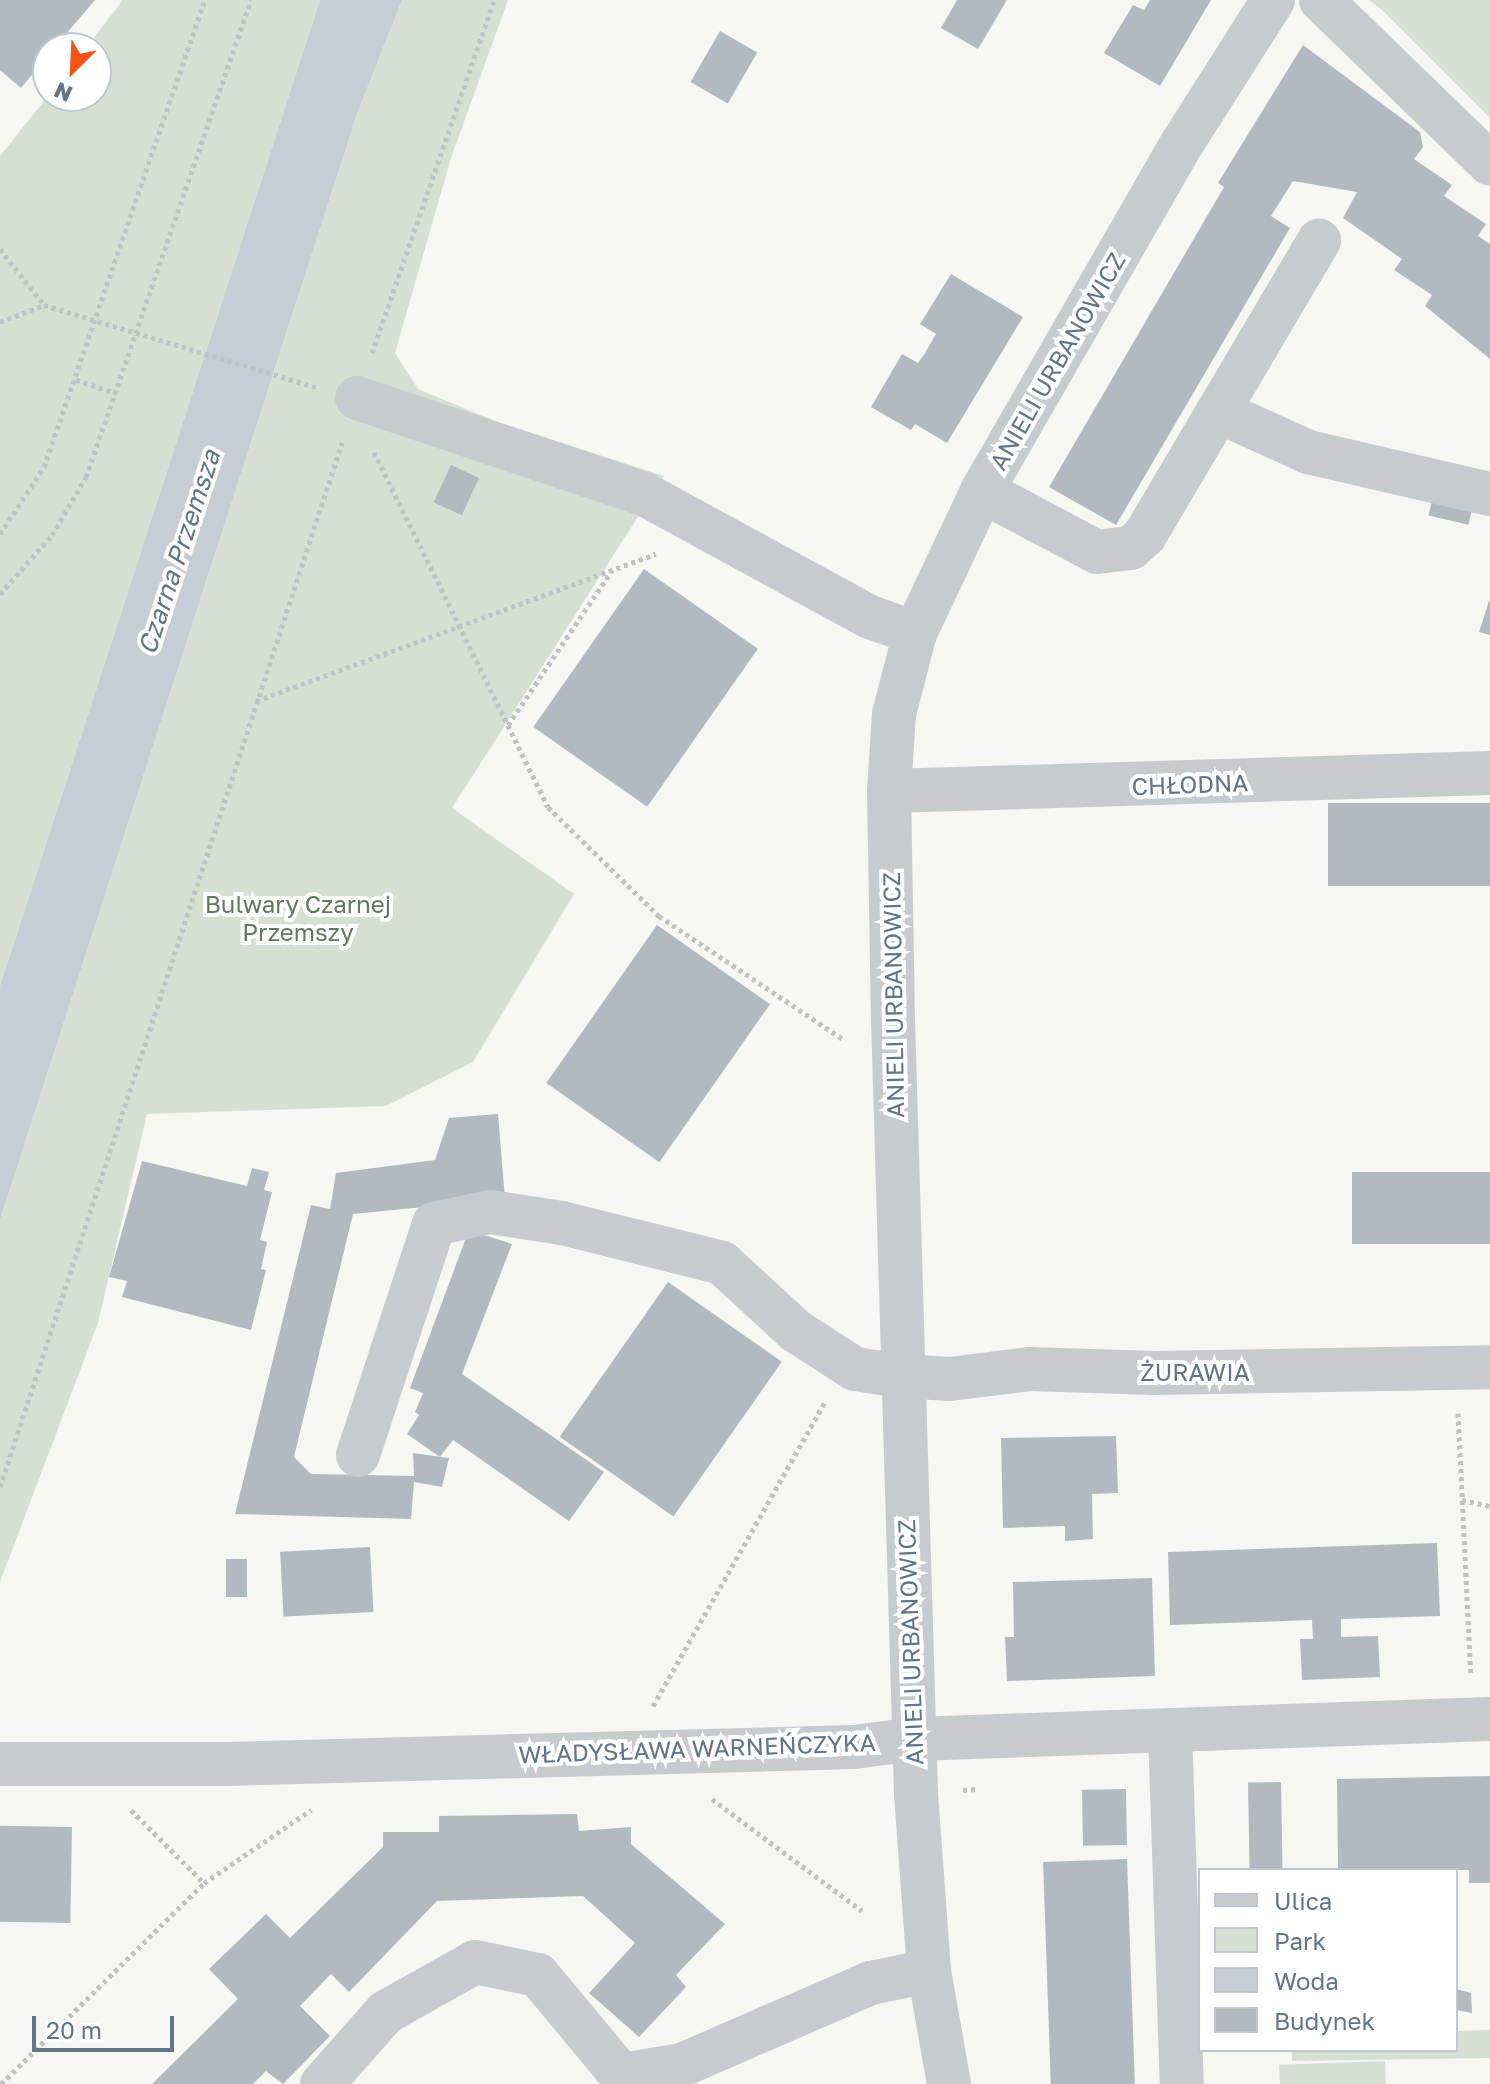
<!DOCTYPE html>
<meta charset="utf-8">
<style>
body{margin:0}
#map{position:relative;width:1490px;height:2084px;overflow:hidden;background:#f6f6f2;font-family:"Golos Text",sans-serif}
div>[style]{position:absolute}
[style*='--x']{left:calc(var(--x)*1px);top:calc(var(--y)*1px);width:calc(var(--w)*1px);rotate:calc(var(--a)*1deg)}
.green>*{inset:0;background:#d7dfd3;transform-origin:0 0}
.water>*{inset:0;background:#c5ced4}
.building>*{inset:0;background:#b3babf;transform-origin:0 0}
.path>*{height:5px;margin-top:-2.5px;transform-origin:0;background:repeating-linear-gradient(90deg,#c0c2c4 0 4px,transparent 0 8px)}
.minor>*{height:44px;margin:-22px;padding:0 22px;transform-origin:22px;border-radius:22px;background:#c8cbce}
span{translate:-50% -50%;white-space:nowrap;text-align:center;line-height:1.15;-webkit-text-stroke:8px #fff;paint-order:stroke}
.street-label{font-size:24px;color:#627586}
.park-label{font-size:24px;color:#62785e}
.water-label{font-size:26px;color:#5e7783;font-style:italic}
.legend{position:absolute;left:1198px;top:1868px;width:260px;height:184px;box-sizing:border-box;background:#fff;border:2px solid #c0c8cf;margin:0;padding:10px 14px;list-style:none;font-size:24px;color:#627586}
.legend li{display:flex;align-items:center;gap:16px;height:40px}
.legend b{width:40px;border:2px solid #c0c8cf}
.north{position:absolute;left:32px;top:32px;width:80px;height:80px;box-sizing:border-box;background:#fff;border:2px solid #c0c8cf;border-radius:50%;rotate:204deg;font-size:22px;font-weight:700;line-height:32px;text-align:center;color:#627586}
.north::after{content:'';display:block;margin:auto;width:28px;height:36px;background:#f25216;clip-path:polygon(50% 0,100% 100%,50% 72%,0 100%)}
.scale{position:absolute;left:32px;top:2016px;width:142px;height:36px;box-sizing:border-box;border:4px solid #627586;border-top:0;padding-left:10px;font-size:24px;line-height:28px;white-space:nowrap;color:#627586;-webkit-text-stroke:6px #fff;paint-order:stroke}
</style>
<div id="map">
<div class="green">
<div style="clip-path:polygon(123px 0,320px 0,0 986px,0 156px,48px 96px,96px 96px,96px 48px,86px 48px)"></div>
<div style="clip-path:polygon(402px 0,508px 0,451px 158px,395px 353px,418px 389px,495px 421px,664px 476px,452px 808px,574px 894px,473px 1062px,386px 1106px,147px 1114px,98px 1323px,0 1582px,0 1220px,357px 114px)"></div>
<div style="clip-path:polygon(1369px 0,1490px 0,1490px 118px,1380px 8px)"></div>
<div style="clip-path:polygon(1490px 2030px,1490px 2058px,1292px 2061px,1292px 2050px,1456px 2050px,1456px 2031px)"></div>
<div style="left:1385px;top:2061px;width:23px;height:106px;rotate:88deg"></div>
</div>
<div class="water">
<div style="clip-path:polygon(320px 0,402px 0,357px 114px,0 1220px,0 986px)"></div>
</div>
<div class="building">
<div style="clip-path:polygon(0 0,95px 0,54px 48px,48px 48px,48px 55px,21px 88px,0 70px)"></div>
<div style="clip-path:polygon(957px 0,1007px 0,978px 49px,941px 28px)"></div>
<div style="clip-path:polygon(1150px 0,1211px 0,1160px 86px,1104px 53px,1133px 5px,1144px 10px)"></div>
<div style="left:720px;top:31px;width:43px;height:59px;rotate:30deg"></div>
<div style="clip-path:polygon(1303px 45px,1420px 132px,1423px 147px,1414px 159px,1452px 185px,1444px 196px,1486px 224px,1478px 236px,1490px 244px,1490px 359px,1425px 306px,1432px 295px,1394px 270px,1402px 259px,1343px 218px,1357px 192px,1293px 181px,1271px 216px,1290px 228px,1116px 525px,1049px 487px,1224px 187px,1218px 183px)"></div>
<div style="clip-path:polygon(951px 274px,1023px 317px,947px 443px,915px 424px,911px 430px,871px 407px,902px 354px,918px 363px,925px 353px,936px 334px,920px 324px)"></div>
<div style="left:451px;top:465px;width:31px;height:41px;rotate:25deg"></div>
<div style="left:1433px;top:496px;width:41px;height:20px;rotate:13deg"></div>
<div style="left:644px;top:569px;width:139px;height:193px;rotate:35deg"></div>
<div style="clip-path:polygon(1489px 601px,1490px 601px,1490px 635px,1479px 632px)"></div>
<div style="left:1490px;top:803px;width:83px;height:162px;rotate:90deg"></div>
<div style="left:657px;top:925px;width:138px;height:193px;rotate:35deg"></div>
<div style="clip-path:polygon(498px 1114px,505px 1199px,353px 1214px,294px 1457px,311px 1474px,414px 1476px,413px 1453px,449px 1458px,442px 1487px,414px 1482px,411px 1519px,235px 1514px,311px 1205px,330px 1209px,336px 1173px,435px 1160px,449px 1118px)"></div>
<div style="clip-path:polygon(142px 1161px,247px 1186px,252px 1168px,269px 1172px,264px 1190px,272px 1192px,260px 1240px,267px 1242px,261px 1269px,266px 1270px,251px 1330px,122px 1297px,127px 1281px,109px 1277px)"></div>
<div style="left:1490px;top:1172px;width:72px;height:138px;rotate:90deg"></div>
<div style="clip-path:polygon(469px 1230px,512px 1244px,462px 1374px,604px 1472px,569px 1521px,453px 1440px,440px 1457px,407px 1434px,419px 1415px,415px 1412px,423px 1393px,410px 1388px)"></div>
<div style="left:668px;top:1282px;width:139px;height:189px;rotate:35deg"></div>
<div style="clip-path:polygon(1116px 1436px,1118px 1493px,1092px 1494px,1093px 1539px,1065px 1541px,1065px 1526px,1003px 1528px,1001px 1438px)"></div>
<div style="clip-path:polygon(1437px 1543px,1440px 1616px,1341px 1619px,1341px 1637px,1378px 1636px,1380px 1677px,1302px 1680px,1300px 1639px,1313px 1639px,1312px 1620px,1170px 1625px,1168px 1552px)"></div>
<div style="left:370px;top:1547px;width:65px;height:90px;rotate:87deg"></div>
<div style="left:226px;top:1559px;width:21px;height:38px"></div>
<div style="clip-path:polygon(1152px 1578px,1155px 1676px,1007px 1681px,1005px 1637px,1014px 1637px,1013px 1582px)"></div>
<div style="clip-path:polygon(1490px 1776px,1490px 1883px,1469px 1883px,1469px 1870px,1338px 1870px,1337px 1779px)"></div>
<div style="left:1281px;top:1782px;width:88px;height:33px;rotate:89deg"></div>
<div style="left:1126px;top:1789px;width:56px;height:44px;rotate:89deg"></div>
<div style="clip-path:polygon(577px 1814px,579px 1831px,631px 1827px,631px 1844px,725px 1924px,676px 1975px,686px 1987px,639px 2037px,589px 1993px,635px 1943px,583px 1896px,437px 1901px,349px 1992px,331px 1974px,300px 2006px,330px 2036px,283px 2084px,266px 2071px,253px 2084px,152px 2084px,238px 1999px,209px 1969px,266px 1914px,290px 1938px,383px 1847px,383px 1832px,439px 1832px,439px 1816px)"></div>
<div style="left:72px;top:1827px;width:96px;height:72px;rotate:91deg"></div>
<div style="left:1127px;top:1859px;width:225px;height:84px;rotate:88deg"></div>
<div style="clip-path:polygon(1456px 1989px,1471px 1993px,1472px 2013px,1456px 2010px)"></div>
</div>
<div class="path">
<div style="--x:0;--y:249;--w:71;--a:51.8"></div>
<div style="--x:0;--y:322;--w:47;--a:-21.1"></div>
<div style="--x:44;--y:305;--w:284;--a:16.8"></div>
<div style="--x:372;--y:353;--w:373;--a:-70.9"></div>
<div style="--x:76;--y:380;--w:42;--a:18"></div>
<div style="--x:374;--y:452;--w:395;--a:63.9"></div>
<div style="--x:548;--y:807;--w:156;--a:44.5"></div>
<div style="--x:659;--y:916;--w:221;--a:33.8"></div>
<div style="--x:0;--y:534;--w:80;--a:-56.7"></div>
<div style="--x:44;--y:467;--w:494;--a:-71"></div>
<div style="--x:0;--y:594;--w:79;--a:-48.6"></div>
<div style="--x:52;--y:535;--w:67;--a:-59.6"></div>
<div style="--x:86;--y:477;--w:505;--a:-70.92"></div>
<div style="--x:256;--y:701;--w:426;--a:-20.2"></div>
<div style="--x:508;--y:725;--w:187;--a:-56.1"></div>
<div style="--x:1458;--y:1413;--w:262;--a:87.2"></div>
<div style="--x:0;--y:1487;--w:1099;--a:-71.86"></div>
<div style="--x:1462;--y:1500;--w:29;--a:12"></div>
<div style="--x:653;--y:1706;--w:349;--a:-60.5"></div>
<div style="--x:963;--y:1790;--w:15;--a:-4"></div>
<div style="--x:712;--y:1799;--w:187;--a:36.7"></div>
<div style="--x:131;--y:1810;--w:103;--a:45"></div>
<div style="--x:1;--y:2084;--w:286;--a:-44.7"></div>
<div style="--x:204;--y:1883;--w:130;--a:-34.3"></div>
</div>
<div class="minor">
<div style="--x:1321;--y:0;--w:235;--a:44.1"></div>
<div style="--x:357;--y:398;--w:303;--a:18.5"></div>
<div style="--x:644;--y:494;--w:257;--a:28.6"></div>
<div style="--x:870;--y:617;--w:48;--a:19.6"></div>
<div style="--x:1218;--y:411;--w:99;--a:24.5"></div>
<div style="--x:1308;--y:452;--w:187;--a:13"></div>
<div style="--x:982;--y:491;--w:130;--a:27.9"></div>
<div style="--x:1097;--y:552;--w:34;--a:-7"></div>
<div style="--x:1131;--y:548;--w:19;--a:-43"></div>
<div style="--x:1145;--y:535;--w:342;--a:-59.4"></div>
<div style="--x:889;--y:791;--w:601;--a:-1.72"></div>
<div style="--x:358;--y:1455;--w:243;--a:-71.8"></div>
<div style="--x:434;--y:1224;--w:57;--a:-12.1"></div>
<div style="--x:490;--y:1212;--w:73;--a:8.7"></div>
<div style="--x:562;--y:1223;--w:165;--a:14"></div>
<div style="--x:722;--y:1263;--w:100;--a:42.6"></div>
<div style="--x:796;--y:1331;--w:70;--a:32.8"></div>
<div style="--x:855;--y:1369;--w:46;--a:8.8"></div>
<div style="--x:900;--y:1376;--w:50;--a:3.4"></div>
<div style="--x:950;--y:1379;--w:81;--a:-7.1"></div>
<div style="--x:1030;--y:1369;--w:124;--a:1.8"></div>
<div style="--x:1154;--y:1373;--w:336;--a:-1"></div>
<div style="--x:1170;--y:1730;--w:354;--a:88.1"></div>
<div style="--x:0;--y:1764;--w:226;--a:0"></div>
<div style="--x:226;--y:1764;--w:628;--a:-1.55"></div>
<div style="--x:854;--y:1747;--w:61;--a:-7.6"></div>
<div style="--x:914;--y:1739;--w:576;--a:-1.99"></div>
<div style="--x:322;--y:2084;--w:96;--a:-48.4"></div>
<div style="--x:386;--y:2012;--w:102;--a:-29.3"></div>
<div style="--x:475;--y:1962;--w:64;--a:11.7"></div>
<div style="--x:538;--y:1975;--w:130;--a:50.3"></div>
<div style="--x:621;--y:2075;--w:62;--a:-9.3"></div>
<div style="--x:682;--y:2065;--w:206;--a:-23.5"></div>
<div style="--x:871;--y:1983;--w:59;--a:-11.7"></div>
<div style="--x:949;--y:2084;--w:115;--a:-100"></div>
<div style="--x:929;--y:1971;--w:177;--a:-94.2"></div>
<div style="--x:916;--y:1794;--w:774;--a:-91.7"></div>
<div style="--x:893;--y:1020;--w:229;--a:-91"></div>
<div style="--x:889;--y:791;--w:77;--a:-86.3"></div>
<div style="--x:894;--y:714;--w:84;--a:-75.5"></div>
<div style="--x:915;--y:633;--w:157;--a:-64.7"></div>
<div style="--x:982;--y:491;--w:403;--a:-60.1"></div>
<div style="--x:1183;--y:142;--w:168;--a:-57.6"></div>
</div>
<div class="street-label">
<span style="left:1057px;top:361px;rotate:-60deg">ANIELI URBANOWICZ</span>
<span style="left:1190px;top:784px;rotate:-2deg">CHŁODNA</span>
<span style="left:893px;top:995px;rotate:-91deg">ANIELI URBANOWICZ</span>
<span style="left:1195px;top:1372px">ŻURAWIA</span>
<span style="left:910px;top:1642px;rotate:-92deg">ANIELI URBANOWICZ</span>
<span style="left:697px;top:1748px;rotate:-2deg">WŁADYSŁAWA WARNEŃCZYKA</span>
</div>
<div class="park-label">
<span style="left:298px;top:918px">Bulwary Czarnej<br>Przemszy</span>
</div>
<div class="water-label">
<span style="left:179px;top:552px;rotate:-72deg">Czarna Przemsza</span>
</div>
<ul class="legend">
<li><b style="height:10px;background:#c8cbce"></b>Ulica</li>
<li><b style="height:22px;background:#d7dfd3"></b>Park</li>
<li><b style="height:22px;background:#c5ced4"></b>Woda</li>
<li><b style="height:22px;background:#b3babf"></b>Budynek</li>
</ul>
<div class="north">N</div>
<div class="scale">20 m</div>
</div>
